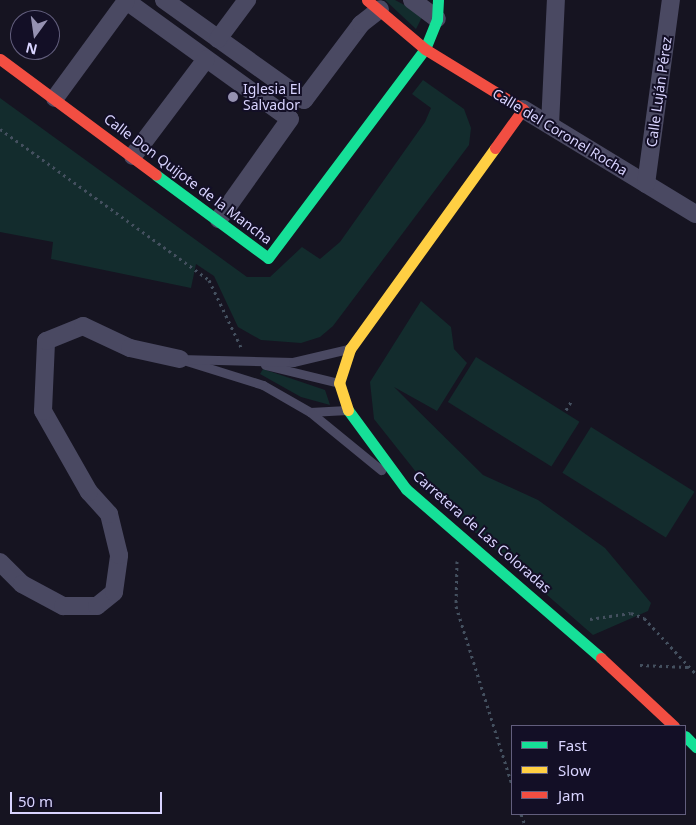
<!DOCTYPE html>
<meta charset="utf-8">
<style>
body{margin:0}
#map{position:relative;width:696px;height:825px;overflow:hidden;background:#161421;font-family:"Noto Sans",sans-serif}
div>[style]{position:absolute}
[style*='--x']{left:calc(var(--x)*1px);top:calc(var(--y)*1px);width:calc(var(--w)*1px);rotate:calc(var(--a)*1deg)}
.green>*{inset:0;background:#132c2d;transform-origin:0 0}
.path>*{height:3px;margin-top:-1.5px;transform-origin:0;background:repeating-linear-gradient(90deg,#44505f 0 2.5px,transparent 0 6.5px)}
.lane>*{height:9px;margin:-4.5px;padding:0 4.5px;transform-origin:4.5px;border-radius:4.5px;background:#4a4962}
.street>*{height:18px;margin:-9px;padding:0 9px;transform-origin:9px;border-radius:9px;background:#4a4962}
.fast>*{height:11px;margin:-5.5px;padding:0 5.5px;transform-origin:5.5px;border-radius:5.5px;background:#16e098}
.slow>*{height:11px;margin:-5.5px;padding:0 5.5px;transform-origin:5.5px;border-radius:5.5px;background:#ffcf43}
.jam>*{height:11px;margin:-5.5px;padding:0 5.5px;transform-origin:5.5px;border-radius:5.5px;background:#f24e42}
.dots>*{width:14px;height:14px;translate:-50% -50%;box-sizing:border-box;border:2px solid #130f26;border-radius:50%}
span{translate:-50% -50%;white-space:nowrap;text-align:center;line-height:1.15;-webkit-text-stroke:4px #130f26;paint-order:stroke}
.poi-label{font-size:14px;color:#d9d4ff}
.left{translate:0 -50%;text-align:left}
.street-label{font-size:14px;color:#d9d4ff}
.legend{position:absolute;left:511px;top:725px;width:175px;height:90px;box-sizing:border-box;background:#130f26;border:1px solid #625e7d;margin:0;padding:6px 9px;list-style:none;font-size:15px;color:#d9d4ff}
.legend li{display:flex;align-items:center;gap:10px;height:25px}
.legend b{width:25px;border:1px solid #625e7d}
.north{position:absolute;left:10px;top:10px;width:50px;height:50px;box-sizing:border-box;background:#130f26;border:1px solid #625e7d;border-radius:50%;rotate:194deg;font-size:14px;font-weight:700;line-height:20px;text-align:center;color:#d9d4ff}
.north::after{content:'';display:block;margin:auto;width:18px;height:22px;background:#9591b1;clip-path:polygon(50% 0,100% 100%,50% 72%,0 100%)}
.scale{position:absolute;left:10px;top:792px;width:152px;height:22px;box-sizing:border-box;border:2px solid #d9d4ff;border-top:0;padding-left:6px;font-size:15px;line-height:18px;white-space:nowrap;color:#d9d4ff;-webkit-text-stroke:4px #130f26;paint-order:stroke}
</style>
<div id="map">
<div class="green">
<div style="clip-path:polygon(385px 0,395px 0,423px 15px,416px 29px)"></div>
<div style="clip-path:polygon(423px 80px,464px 109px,471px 128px,469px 145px,333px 326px,320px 337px,301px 343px,261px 340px,238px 327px,214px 276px,196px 264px,191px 288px,51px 259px,53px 242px,0 232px,0 98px,247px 277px,270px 277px,302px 247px,320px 259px,340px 242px,425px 122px,431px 108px,412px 94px)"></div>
<div style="clip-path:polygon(421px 301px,451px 327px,454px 349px,467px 363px,437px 411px,394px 387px,483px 475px,538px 500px,605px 548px,651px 603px,648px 611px,593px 635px,439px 501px,374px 419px,370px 382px)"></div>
<div style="left:476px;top:357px;width:122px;height:53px;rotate:32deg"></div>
<div style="clip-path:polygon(263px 369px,325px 390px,330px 405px,301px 397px,260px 374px)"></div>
<div style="left:591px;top:427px;width:122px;height:54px;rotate:32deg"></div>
</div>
<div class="path">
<div style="--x:0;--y:129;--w:258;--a:35.8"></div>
<div style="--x:209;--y:280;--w:74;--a:64.5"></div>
<div style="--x:566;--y:410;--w:12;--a:-59"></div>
<div style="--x:457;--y:561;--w:45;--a:91.3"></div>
<div style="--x:456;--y:606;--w:188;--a:72.6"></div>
<div style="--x:590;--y:619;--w:41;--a:-8.3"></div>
<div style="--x:631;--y:613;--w:14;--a:21"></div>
<div style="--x:644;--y:618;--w:76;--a:47.1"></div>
<div style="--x:640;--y:665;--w:48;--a:2.4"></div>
<div style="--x:521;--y:814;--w:12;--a:70"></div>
</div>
<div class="lane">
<div style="--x:265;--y:365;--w:76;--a:13.7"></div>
<div style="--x:347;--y:410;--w:37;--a:177"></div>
<div style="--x:310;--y:412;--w:54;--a:-150.1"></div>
<div style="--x:263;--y:385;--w:87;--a:-162.6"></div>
<div style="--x:180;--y:359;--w:113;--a:1.5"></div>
<div style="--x:293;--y:362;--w:57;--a:-13.3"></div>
<div style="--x:310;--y:412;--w:92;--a:39.2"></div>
</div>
<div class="street">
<div style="--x:125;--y:0;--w:203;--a:35.8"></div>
<div style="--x:290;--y:119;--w:123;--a:125.4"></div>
<div style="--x:164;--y:0;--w:172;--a:35.5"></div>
<div style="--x:304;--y:100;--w:95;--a:-53.1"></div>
<div style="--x:361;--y:24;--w:24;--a:-38"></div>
<div style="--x:412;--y:0;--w:31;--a:37"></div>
<div style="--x:218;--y:39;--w:49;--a:-53.4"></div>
<div style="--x:55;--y:98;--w:120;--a:-53.8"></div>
<div style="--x:523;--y:109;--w:202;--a:31.3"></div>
<div style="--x:550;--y:125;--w:125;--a:-87.3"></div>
<div style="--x:133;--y:156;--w:121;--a:-53"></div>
<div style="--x:646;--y:184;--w:186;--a:-82.3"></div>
<div style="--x:0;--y:562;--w:31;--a:45"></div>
<div style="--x:22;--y:584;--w:47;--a:28.2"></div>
<div style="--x:63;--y:606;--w:34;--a:0"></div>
<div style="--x:97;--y:606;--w:22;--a:-39"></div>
<div style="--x:114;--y:592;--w:37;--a:-82"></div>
<div style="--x:119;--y:555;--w:42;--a:-103.7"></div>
<div style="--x:109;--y:514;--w:30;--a:-132"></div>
<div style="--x:89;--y:492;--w:93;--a:-119.6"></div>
<div style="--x:43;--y:411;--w:70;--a:-87.5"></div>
<div style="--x:46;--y:341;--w:40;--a:-22"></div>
<div style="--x:83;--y:326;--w:52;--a:25.1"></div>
<div style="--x:130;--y:348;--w:51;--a:12.4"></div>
</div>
<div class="fast">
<div style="--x:156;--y:175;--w:139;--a:36.5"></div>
<div style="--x:268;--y:258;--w:261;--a:-53.1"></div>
<div style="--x:425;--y:49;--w:32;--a:-68"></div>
<div style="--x:437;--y:19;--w:19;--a:-87"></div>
<div style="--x:348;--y:410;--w:98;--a:53.7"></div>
<div style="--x:406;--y:489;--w:258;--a:40.9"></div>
<div style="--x:685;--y:736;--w:16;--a:45"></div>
</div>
<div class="slow">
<div style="--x:348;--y:410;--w:28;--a:-108"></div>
<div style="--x:339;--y:383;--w:36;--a:-72"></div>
<div style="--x:350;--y:349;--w:248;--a:-54.2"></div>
</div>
<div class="jam">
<div style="--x:367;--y:0;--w:76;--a:40.2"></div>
<div style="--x:425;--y:49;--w:115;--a:31.5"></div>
<div style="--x:523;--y:109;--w:48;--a:125.7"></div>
<div style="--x:0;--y:59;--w:194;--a:36.6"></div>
<div style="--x:601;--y:658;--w:100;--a:43"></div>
</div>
<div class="dots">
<div style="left:233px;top:97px;background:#9591b1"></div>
</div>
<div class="poi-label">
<span class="left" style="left:243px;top:97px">Iglesia El<br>Salvador</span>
</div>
<div class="street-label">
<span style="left:659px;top:92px;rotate:-82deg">Calle Luján Pérez</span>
<span style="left:560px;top:132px;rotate:31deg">Calle del Coronel Rocha</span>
<span style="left:188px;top:179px;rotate:37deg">Calle Don Quijote de la Mancha</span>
<span style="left:482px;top:532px;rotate:41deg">Carretera de Las Coloradas</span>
</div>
<ul class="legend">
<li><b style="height:6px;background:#16e098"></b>Fast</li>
<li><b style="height:6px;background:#ffcf43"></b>Slow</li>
<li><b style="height:6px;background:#f24e42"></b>Jam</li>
</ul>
<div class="north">N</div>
<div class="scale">50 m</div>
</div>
